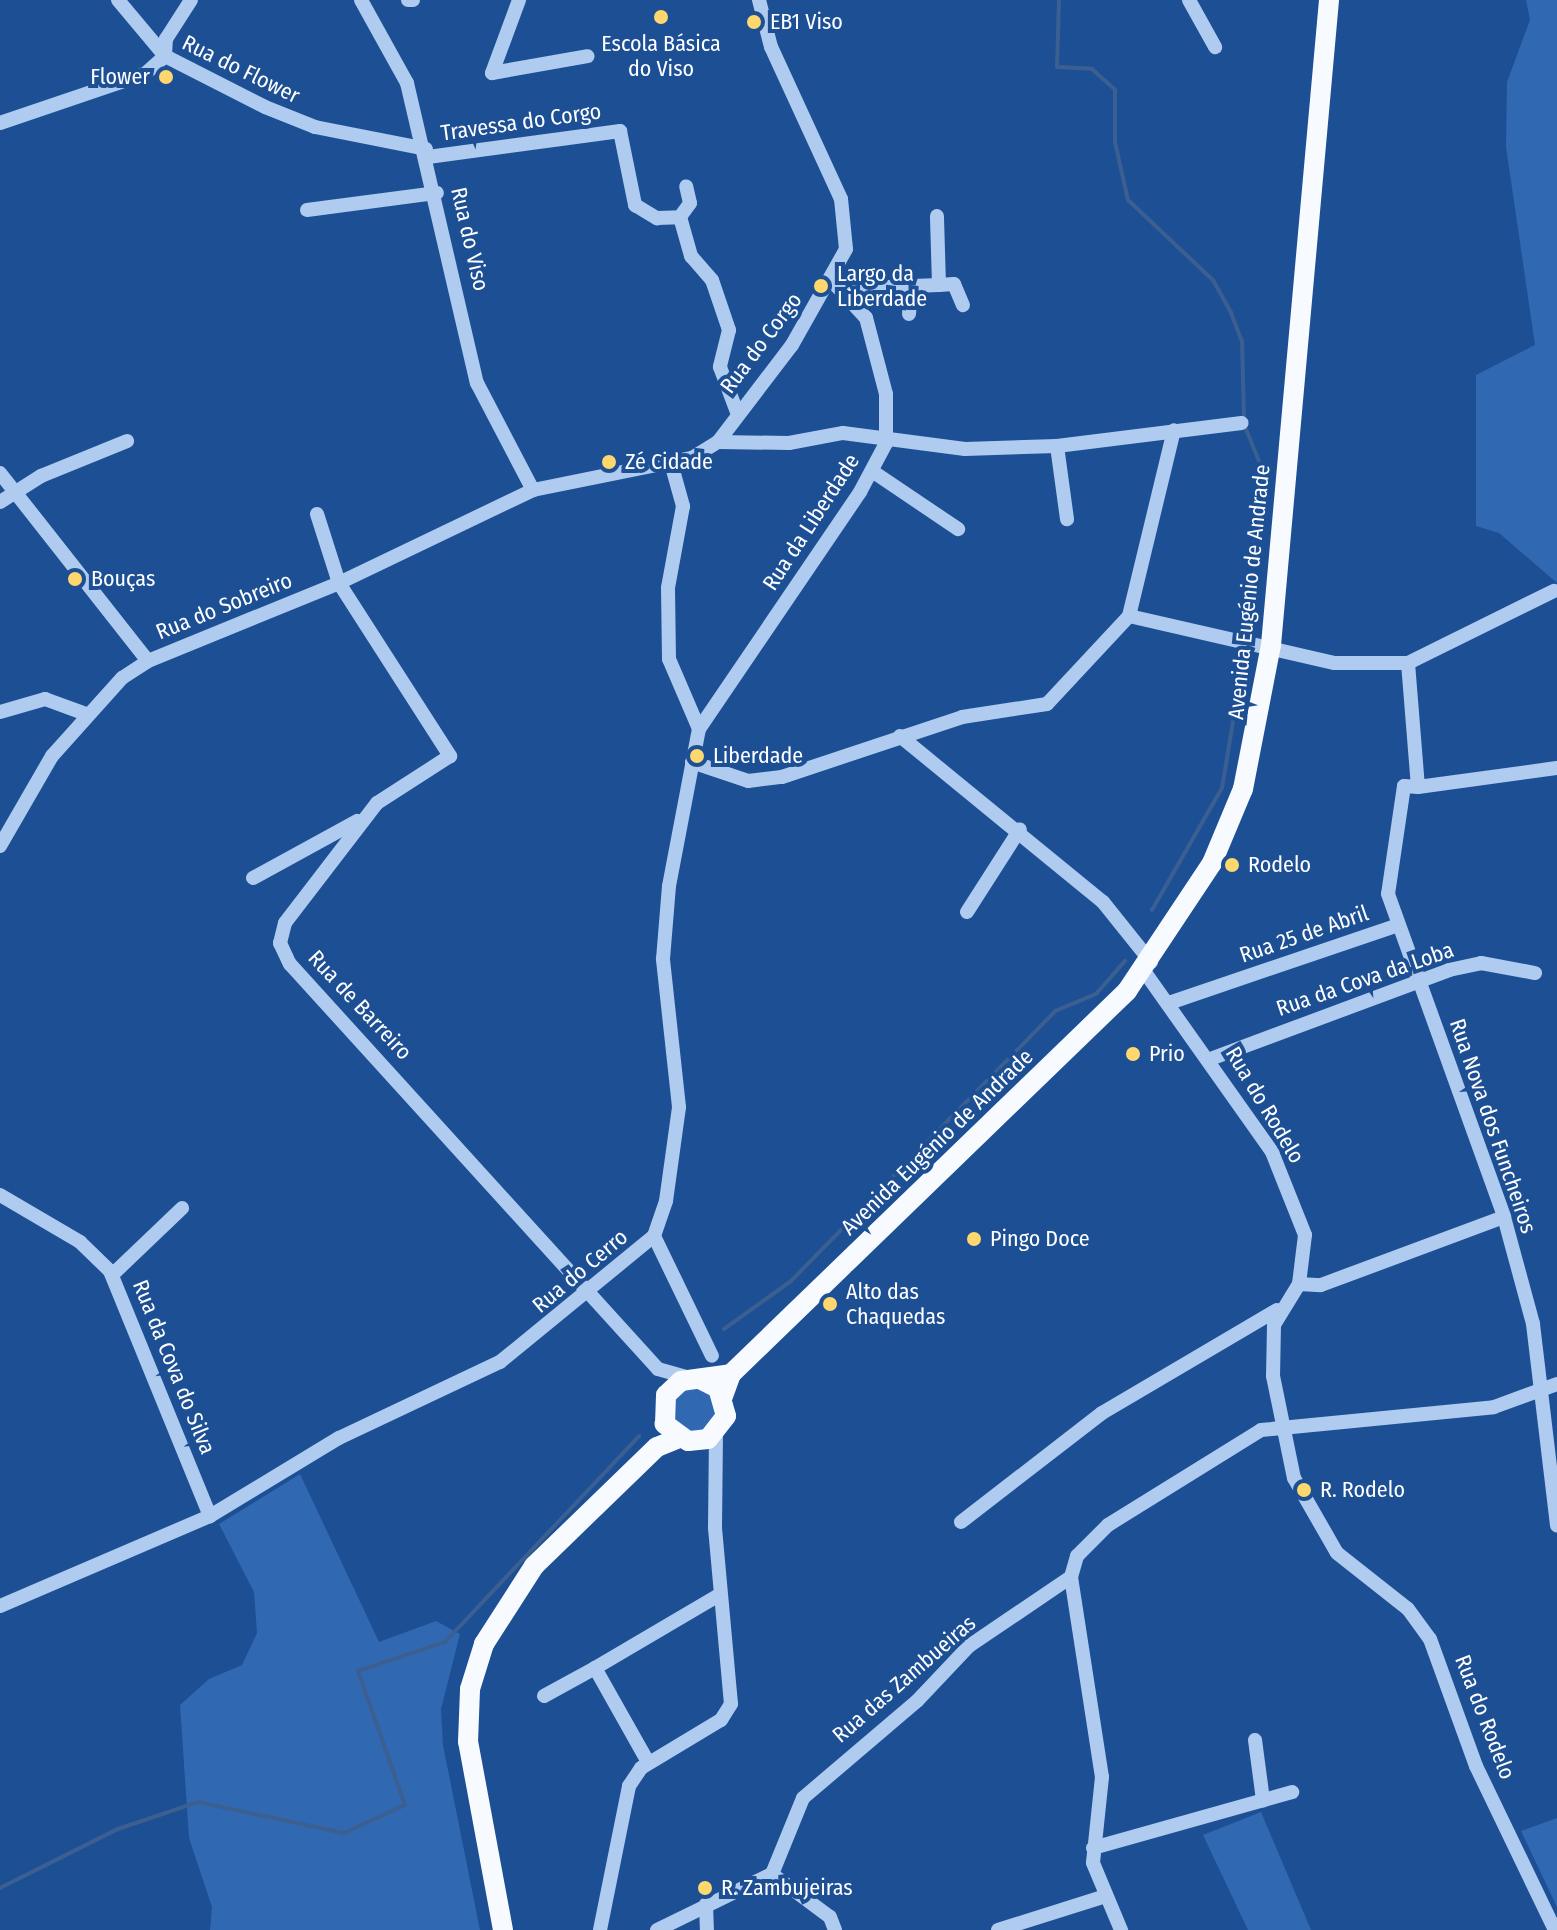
<!DOCTYPE html>
<meta charset="utf-8">
<style>
body{margin:0}
#map{position:relative;width:1557px;height:1930px;overflow:hidden;background:#1d4f94;font-family:"Fira Sans Condensed",sans-serif}
div>[style]{position:absolute}
[style*='--x']{left:calc(var(--x)*1px);top:calc(var(--y)*1px);width:calc(var(--w)*1px);rotate:calc(var(--a)*1deg)}
.green>*{inset:0;background:#3168b2}
.round{border-radius:50%}
.stream>*{height:4px;margin:-2px;padding:0 2px;transform-origin:2px;border-radius:2px;background:#3c5f91}
.minor>*{height:14px;margin:-7px;padding:0 7px;transform-origin:7px;border-radius:7px;background:#afcbef}
.major>*{height:20px;margin:-10px;padding:0 10px;transform-origin:10px;border-radius:10px;background:#f7faff}
.dots>*{width:22px;height:22px;translate:-50% -50%;box-sizing:border-box;border:4px solid #1d4f94;border-radius:50%}
span{translate:-50% -50%;white-space:nowrap;text-align:center;line-height:1.15;-webkit-text-stroke:8px #1d4f94;paint-order:stroke}
.poi-label{font-size:22px;color:#fff}
.left{translate:0 -50%;text-align:left}
.right{translate:-100% -50%;text-align:right}
.street-label{font-size:22px;color:#fff}
</style>
<div id="map">
<div class="green">
<div style="clip-path:polygon(1526px 0,1557px 0,1557px 583px,1499px 533px,1476px 526px,1476px 375px,1535px 345px,1506px 147px,1507px 82px,1530px 20px)"></div>
<div class="round" style="left:673px;top:1388px;width:44px;height:44px"></div>
<div style="clip-path:polygon(300px 1474px,379px 1642px,436px 1621px,460px 1634px,441px 1709px,443px 1745px,480px 1930px,210px 1930px,212px 1907px,189px 1838px,180px 1705px,209px 1679px,242px 1665px,257px 1633px,254px 1592px,219px 1524px)"></div>
<div style="clip-path:polygon(1261px 1812px,1311px 1930px,1248px 1930px,1203px 1835px)"></div>
<div style="clip-path:polygon(1557px 1818px,1557px 1907px,1521px 1831px)"></div>
</div>
<div class="stream">
<div style="--x:1059;--y:0;--w:67;--a:91.7"></div>
<div style="--x:1057;--y:67;--w:35;--a:3"></div>
<div style="--x:1092;--y:69;--w:31;--a:42"></div>
<div style="--x:1115;--y:90;--w:52;--a:90"></div>
<div style="--x:1115;--y:142;--w:59;--a:77.4"></div>
<div style="--x:1128;--y:200;--w:117;--a:43.3"></div>
<div style="--x:1213;--y:280;--w:38;--a:61"></div>
<div style="--x:1231;--y:313;--w:30;--a:69"></div>
<div style="--x:1242;--y:341;--w:75;--a:88.5"></div>
<div style="--x:1246;--y:429;--w:38;--a:68"></div>
<div style="--x:1260;--y:464;--w:143;--a:94.4"></div>
<div style="--x:1152;--y:910;--w:141;--a:-60.2"></div>
<div style="--x:1222;--y:788;--w:129;--a:-80.6"></div>
<div style="--x:724;--y:1329;--w:82;--a:-35.6"></div>
<div style="--x:791;--y:1281;--w:378;--a:-45.6"></div>
<div style="--x:1055;--y:1011;--w:44;--a:-22.5"></div>
<div style="--x:1096;--y:994;--w:44;--a:-48.7"></div>
<div style="--x:0;--y:1888;--w:132;--a:-26.6"></div>
<div style="--x:118;--y:1829;--w:84;--a:-18.6"></div>
<div style="--x:198;--y:1802;--w:149;--a:12"></div>
<div style="--x:344;--y:1833;--w:67;--a:-24.7"></div>
<div style="--x:405;--y:1805;--w:142;--a:-109.3"></div>
<div style="--x:358;--y:1671;--w:92;--a:-18.4"></div>
<div style="--x:445;--y:1642;--w:283;--a:-46.7"></div>
</div>
<div class="minor">
<div style="--x:118;--y:0;--w:73;--a:50"></div>
<div style="--x:165;--y:56;--w:112;--a:27"></div>
<div style="--x:265;--y:107;--w:54;--a:21.8"></div>
<div style="--x:315;--y:127;--w:113;--a:11.2"></div>
<div style="--x:361;--y:0;--w:95;--a:61"></div>
<div style="--x:407;--y:83;--w:308;--a:76.9"></div>
<div style="--x:477;--y:383;--w:121;--a:62.4"></div>
<div style="--x:408;--y:0;--w:5;--a:0"></div>
<div style="--x:519;--y:0;--w:78;--a:110.3"></div>
<div style="--x:492;--y:73;--w:97;--a:-10"></div>
<div style="--x:1189;--y:0;--w:54;--a:61"></div>
<div style="--x:165;--y:56;--w:17;--a:-87"></div>
<div style="--x:166;--y:39;--w:46;--a:-57.3"></div>
<div style="--x:0;--y:123;--w:153;--a:-18.7"></div>
<div style="--x:145;--y:74;--w:27;--a:-42"></div>
<div style="--x:428;--y:157;--w:194;--a:-7.7"></div>
<div style="--x:620;--y:131;--w:76;--a:78.5"></div>
<div style="--x:635;--y:205;--w:26;--a:31"></div>
<div style="--x:657;--y:218;--w:23;--a:-2"></div>
<div style="--x:680;--y:217;--w:41;--a:74.2"></div>
<div style="--x:691;--y:256;--w:32;--a:49"></div>
<div style="--x:712;--y:280;--w:53;--a:71.2"></div>
<div style="--x:729;--y:330;--w:38;--a:104"></div>
<div style="--x:720;--y:367;--w:48;--a:69.3"></div>
<div style="--x:307;--y:210;--w:131;--a:-7.5"></div>
<div style="--x:680;--y:217;--w:17;--a:-54"></div>
<div style="--x:690;--y:203;--w:17;--a:-103"></div>
<div style="--x:939;--y:285;--w:15;--a:-4"></div>
<div style="--x:954;--y:284;--w:23;--a:67"></div>
<div style="--x:846;--y:296;--w:15;--a:-32"></div>
<div style="--x:859;--y:288;--w:80;--a:-2.1"></div>
<div style="--x:939;--y:285;--w:69;--a:-91.7"></div>
<div style="--x:909;--y:314;--w:23;--a:-85"></div>
<div style="--x:718;--y:442;--w:71;--a:0.8"></div>
<div style="--x:789;--y:443;--w:55;--a:-10.5"></div>
<div style="--x:843;--y:433;--w:123;--a:7.5"></div>
<div style="--x:965;--y:449;--w:92;--a:-1.9"></div>
<div style="--x:1057;--y:446;--w:186;--a:-7.1"></div>
<div style="--x:1057;--y:446;--w:74;--a:82.2"></div>
<div style="--x:671;--y:463;--w:45;--a:74.4"></div>
<div style="--x:683;--y:506;--w:83;--a:100.4"></div>
<div style="--x:668;--y:588;--w:71;--a:89.2"></div>
<div style="--x:669;--y:659;--w:76;--a:66.8"></div>
<div style="--x:872;--y:471;--w:104;--a:34"></div>
<div style="--x:0;--y:473;--w:239;--a:51.8"></div>
<div style="--x:0;--y:502;--w:49;--a:-32.4"></div>
<div style="--x:41;--y:476;--w:93;--a:-22.1"></div>
<div style="--x:317;--y:514;--w:72;--a:72.3"></div>
<div style="--x:339;--y:583;--w:206;--a:57.3"></div>
<div style="--x:450;--y:756;--w:87;--a:147.2"></div>
<div style="--x:377;--y:803;--w:151;--a:127.5"></div>
<div style="--x:285;--y:923;--w:21;--a:104"></div>
<div style="--x:280;--y:943;--w:23;--a:65"></div>
<div style="--x:290;--y:964;--w:547;--a:47.74"></div>
<div style="--x:658;--y:1369;--w:33;--a:16"></div>
<div style="--x:1129;--y:616;--w:211;--a:12.9"></div>
<div style="--x:1335;--y:663;--w:73;--a:0"></div>
<div style="--x:1408;--y:663;--w:124;--a:85.4"></div>
<div style="--x:1418;--y:787;--w:140;--a:-7.8"></div>
<div style="--x:1408;--y:663;--w:163;--a:-26.3"></div>
<div style="--x:0;--y:712;--w:47;--a:-16.1"></div>
<div style="--x:45;--y:699;--w:44;--a:20.1"></div>
<div style="--x:900;--y:736;--w:262;--a:39.3"></div>
<div style="--x:1103;--y:902;--w:77;--a:51.3"></div>
<div style="--x:692;--y:762;--w:59;--a:18.7"></div>
<div style="--x:748;--y:781;--w:34;--a:-7"></div>
<div style="--x:782;--y:777;--w:190;--a:-18.4"></div>
<div style="--x:962;--y:717;--w:86;--a:-8.7"></div>
<div style="--x:1047;--y:704;--w:120;--a:-47"></div>
<div style="--x:1129;--y:616;--w:191;--a:-76.4"></div>
<div style="--x:1418;--y:787;--w:14;--a:-176"></div>
<div style="--x:1404;--y:786;--w:109;--a:98.4"></div>
<div style="--x:1388;--y:894;--w:343;--a:70.2"></div>
<div style="--x:1504;--y:1217;--w:111;--a:74.8"></div>
<div style="--x:1533;--y:1324;--w:203;--a:83.2"></div>
<div style="--x:0;--y:846;--w:104;--a:-60"></div>
<div style="--x:52;--y:756;--w:105;--a:-48.1"></div>
<div style="--x:122;--y:678;--w:31;--a:-33"></div>
<div style="--x:148;--y:661;--w:206;--a:-22.2"></div>
<div style="--x:339;--y:583;--w:215;--a:-25.6"></div>
<div style="--x:533;--y:490;--w:162;--a:-11.4"></div>
<div style="--x:692;--y:458;--w:31;--a:-32"></div>
<div style="--x:718;--y:442;--w:122;--a:-52.7"></div>
<div style="--x:792;--y:345;--w:110;--a:-60.6"></div>
<div style="--x:846;--y:249;--w:50;--a:-95.7"></div>
<div style="--x:841;--y:199;--w:167;--a:-114.7"></div>
<div style="--x:771;--y:47;--w:49;--a:-104.3"></div>
<div style="--x:253;--y:878;--w:119;--a:-28.7"></div>
<div style="--x:967;--y:912;--w:98;--a:-57.4"></div>
<div style="--x:1144;--y:971;--w:222;--a:54.7"></div>
<div style="--x:1272;--y:1152;--w:89;--a:68.3"></div>
<div style="--x:1305;--y:1235;--w:49;--a:97"></div>
<div style="--x:1299;--y:1284;--w:48;--a:121.4"></div>
<div style="--x:1274;--y:1325;--w:51;--a:91.1"></div>
<div style="--x:1273;--y:1376;--w:104;--a:78.4"></div>
<div style="--x:1294;--y:1478;--w:86;--a:60.2"></div>
<div style="--x:1337;--y:1553;--w:90;--a:38.3"></div>
<div style="--x:1408;--y:1609;--w:37;--a:54"></div>
<div style="--x:1430;--y:1639;--w:135;--a:70.1"></div>
<div style="--x:1476;--y:1766;--w:182;--a:64.3"></div>
<div style="--x:1169;--y:1003;--w:242;--a:-18.8"></div>
<div style="--x:1213;--y:1058;--w:252;--a:-20.4"></div>
<div style="--x:1449;--y:970;--w:33;--a:-12"></div>
<div style="--x:1481;--y:963;--w:55;--a:10.5"></div>
<div style="--x:0;--y:1195;--w:93;--a:30.4"></div>
<div style="--x:80;--y:1242;--w:42;--a:44"></div>
<div style="--x:110;--y:1271;--w:265;--a:67.8"></div>
<div style="--x:654;--y:1236;--w:133;--a:64.2"></div>
<div style="--x:112;--y:1275;--w:97;--a:-43.7"></div>
<div style="--x:1299;--y:1284;--w:22;--a:3"></div>
<div style="--x:1321;--y:1285;--w:195;--a:-20.4"></div>
<div style="--x:961;--y:1522;--w:178;--a:-37.7"></div>
<div style="--x:1102;--y:1413;--w:203;--a:-30.5"></div>
<div style="--x:1071;--y:1577;--w:202;--a:81.2"></div>
<div style="--x:1102;--y:1777;--w:86;--a:96"></div>
<div style="--x:1093;--y:1863;--w:73;--a:67.3"></div>
<div style="--x:0;--y:1606;--w:228;--a:-23.2"></div>
<div style="--x:210;--y:1516;--w:151;--a:-31.2"></div>
<div style="--x:339;--y:1438;--w:178;--a:-25.3"></div>
<div style="--x:500;--y:1362;--w:199;--a:-39.3"></div>
<div style="--x:654;--y:1236;--w:37;--a:-71"></div>
<div style="--x:666;--y:1201;--w:95;--a:-82.1"></div>
<div style="--x:679;--y:1107;--w:149;--a:-96.2"></div>
<div style="--x:663;--y:959;--w:73;--a:-85.3"></div>
<div style="--x:669;--y:886;--w:160;--a:-79.2"></div>
<div style="--x:699;--y:729;--w:287;--a:-55.8"></div>
<div style="--x:860;--y:492;--w:55;--a:-62"></div>
<div style="--x:886;--y:443;--w:49;--a:-90"></div>
<div style="--x:886;--y:394;--w:79;--a:-104.7"></div>
<div style="--x:866;--y:318;--w:50;--a:-132.6"></div>
<div style="--x:544;--y:1696;--w:58;--a:-28.8"></div>
<div style="--x:1255;--y:1740;--w:61;--a:82.4"></div>
<div style="--x:648;--y:1762;--w:108;--a:-119.4"></div>
<div style="--x:595;--y:1668;--w:144;--a:-30.5"></div>
<div style="--x:1093;--y:1848;--w:207;--a:-15.7"></div>
<div style="--x:772;--y:1874;--w:82;--a:-67.8"></div>
<div style="--x:803;--y:1798;--w:150;--a:-40.4"></div>
<div style="--x:917;--y:1701;--w:76;--a:-46.6"></div>
<div style="--x:969;--y:1646;--w:123;--a:-34.1"></div>
<div style="--x:1071;--y:1577;--w:22;--a:-74"></div>
<div style="--x:1077;--y:1556;--w:44;--a:-45"></div>
<div style="--x:1108;--y:1525;--w:180;--a:-31.8"></div>
<div style="--x:1261;--y:1430;--w:234;--a:-5.6"></div>
<div style="--x:1494;--y:1407;--w:67;--a:-20.1"></div>
<div style="--x:772;--y:1874;--w:72;--a:36.6"></div>
<div style="--x:830;--y:1917;--w:14;--a:69"></div>
<div style="--x:706;--y:1904;--w:26;--a:88"></div>
<div style="--x:600;--y:1930;--w:147;--a:-78.6"></div>
<div style="--x:629;--y:1786;--w:22;--a:-56"></div>
<div style="--x:641;--y:1768;--w:93;--a:-31"></div>
<div style="--x:721;--y:1720;--w:19;--a:-58"></div>
<div style="--x:731;--y:1704;--w:177;--a:-95.2"></div>
<div style="--x:715;--y:1528;--w:95;--a:-89.4"></div>
<div style="--x:657;--y:1930;--w:128;--a:-26"></div>
<div style="--x:998;--y:1930;--w:113;--a:-17.5"></div>
</div>
<div class="major">
<div style="--x:700;--y:1379;--w:20;--a:27"></div>
<div style="--x:718;--y:1388;--w:29;--a:74"></div>
<div style="--x:726;--y:1416;--w:29;--a:128"></div>
<div style="--x:708;--y:1439;--w:20;--a:174"></div>
<div style="--x:688;--y:1441;--w:29;--a:-144"></div>
<div style="--x:665;--y:1424;--w:29;--a:-88"></div>
<div style="--x:666;--y:1395;--w:21;--a:-43"></div>
<div style="--x:681;--y:1381;--w:50;--a:-8"></div>
<div style="--x:723;--y:1396;--w:23;--a:-70"></div>
<div style="--x:731;--y:1374;--w:551;--a:-44.04"></div>
<div style="--x:1127;--y:991;--w:154;--a:-56.4"></div>
<div style="--x:1212;--y:863;--w:80;--a:-67.3"></div>
<div style="--x:1243;--y:789;--w:147;--a:-79"></div>
<div style="--x:1271;--y:645;--w:648;--a:-84.86"></div>
<div style="--x:503;--y:1930;--w:191;--a:-100.5"></div>
<div style="--x:468;--y:1742;--w:53;--a:-87.8"></div>
<div style="--x:470;--y:1689;--w:47;--a:-72.7"></div>
<div style="--x:484;--y:1644;--w:93;--a:-57.3"></div>
<div style="--x:534;--y:1566;--w:171;--a:-44.1"></div>
<div style="--x:657;--y:1447;--w:24;--a:-22"></div>
</div>
<div class="dots">
<div style="left:661px;top:17px;background:#fed76e"></div>
<div style="left:754px;top:22px;background:#fed76e"></div>
<div style="left:166px;top:77px;background:#fed76e"></div>
<div style="left:821px;top:286px;background:#fed76e"></div>
<div style="left:609px;top:462px;background:#fed76e"></div>
<div style="left:75px;top:579px;background:#fed76e"></div>
<div style="left:697px;top:756px;background:#fed76e"></div>
<div style="left:1232px;top:865px;background:#fed76e"></div>
<div style="left:1133px;top:1054px;background:#fed76e"></div>
<div style="left:974px;top:1239px;background:#fed76e"></div>
<div style="left:830px;top:1304px;background:#fed76e"></div>
<div style="left:1304px;top:1490px;background:#fed76e"></div>
<div style="left:705px;top:1888px;background:#fed76e"></div>
</div>
<div class="poi-label">
<span class="left" style="left:770px;top:22px">EB1 Viso</span>
<span style="left:661px;top:56px">Escola Básica<br>do Viso</span>
<span class="right" style="left:150px;top:77px">Flower</span>
<span class="left" style="left:837px;top:286px">Largo da<br>Liberdade</span>
<span class="left" style="left:625px;top:462px">Zé Cidade</span>
<span class="left" style="left:91px;top:579px">Bouças</span>
<span class="left" style="left:713px;top:756px">Liberdade</span>
<span class="left" style="left:1248px;top:865px">Rodelo</span>
<span class="left" style="left:1149px;top:1054px">Prio</span>
<span class="left" style="left:990px;top:1239px">Pingo Doce</span>
<span class="left" style="left:846px;top:1304px">Alto das<br>Chaquedas</span>
<span class="left" style="left:1320px;top:1490px">R. Rodelo</span>
<span class="left" style="left:721px;top:1888px">R. Zambujeiras</span>
</div>
<div class="street-label">
<span style="left:241px;top:69px;rotate:26deg">Rua do Flower</span>
<span style="left:521px;top:122px;rotate:-8deg">Travessa do Corgo</span>
<span style="left:470px;top:239px;rotate:77deg">Rua do Viso</span>
<span style="left:761px;top:343px;rotate:-53deg">Rua do Corgo</span>
<span style="left:811px;top:522px;rotate:-57deg">Rua da Liberdade</span>
<span style="left:1249px;top:592px;rotate:-84deg">Avenida Eugénio de Andrade</span>
<span style="left:224px;top:606px;rotate:-22deg">Rua do Sobreiro</span>
<span style="left:1304px;top:934px;rotate:-19deg">Rua 25 de Abril</span>
<span style="left:1365px;top:979px;rotate:-19deg">Rua da Cova da Loba</span>
<span style="left:360px;top:1005px;rotate:47deg">Rua de Barreiro</span>
<span style="left:1265px;top:1105px;rotate:59deg">Rua do Rodelo</span>
<span style="left:1493px;top:1126px;rotate:71deg">Rua Nova dos Funcheiros</span>
<span style="left:937px;top:1142px;rotate:-44deg">Avenida Eugénio de Andrade</span>
<span style="left:580px;top:1271px;rotate:-40deg">Rua do Cerro</span>
<span style="left:174px;top:1367px;rotate:68deg">Rua da Cova do Silva</span>
<span style="left:904px;top:1679px;rotate:-41deg">Rua das Zambueiras</span>
<span style="left:1485px;top:1717px;rotate:69deg">Rua do Rodelo</span>
</div>
</div>
